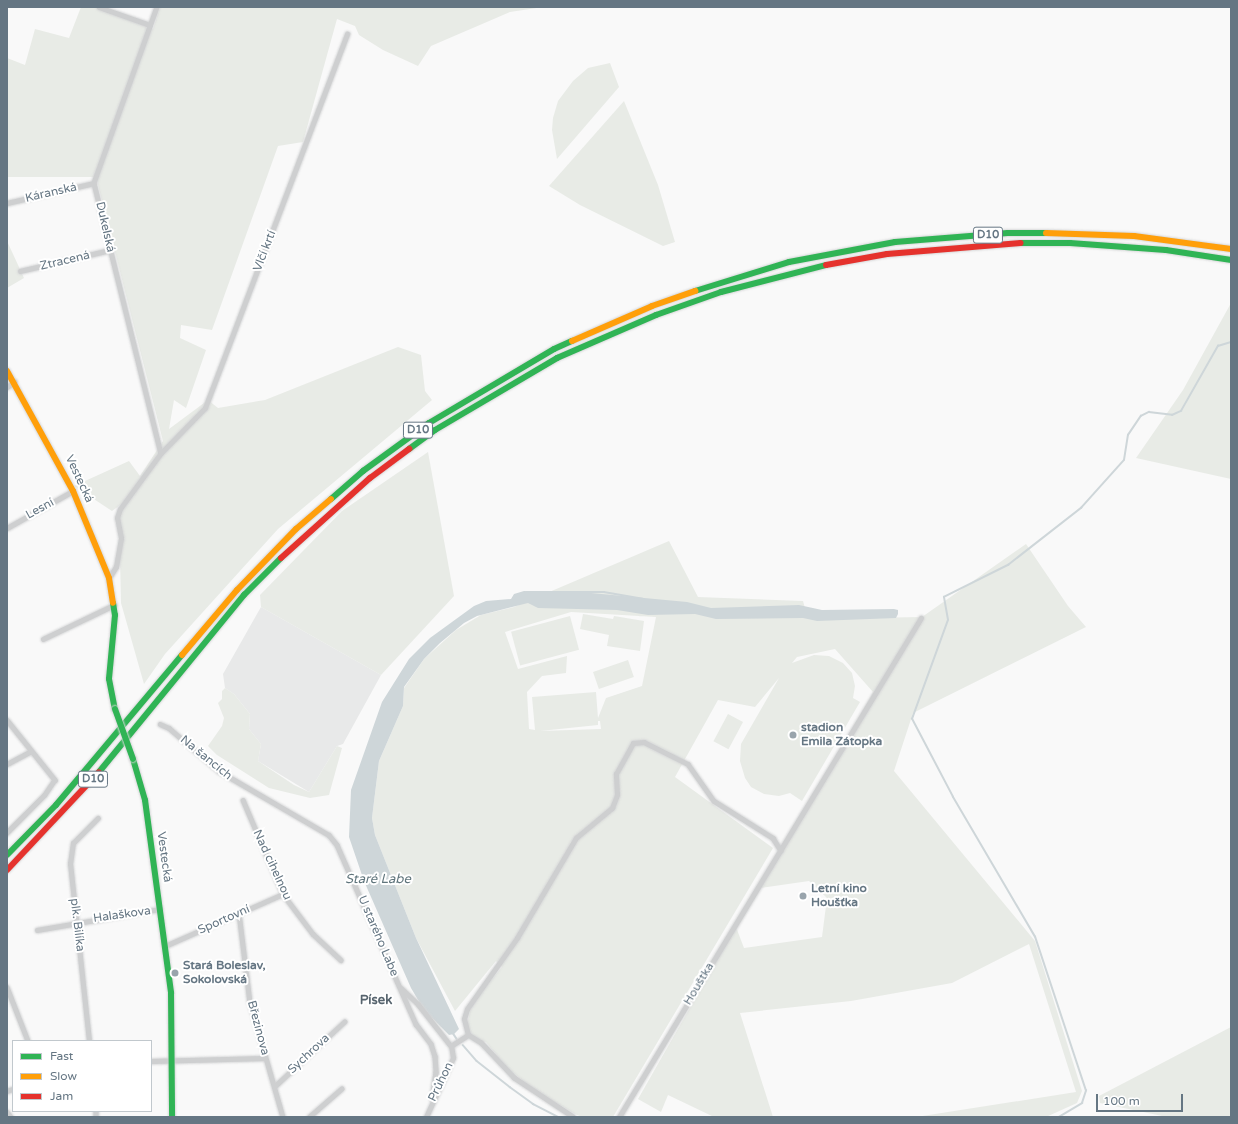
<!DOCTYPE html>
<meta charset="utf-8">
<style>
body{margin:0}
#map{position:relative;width:1238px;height:1124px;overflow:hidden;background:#f9f9f9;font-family:"Varela Round",sans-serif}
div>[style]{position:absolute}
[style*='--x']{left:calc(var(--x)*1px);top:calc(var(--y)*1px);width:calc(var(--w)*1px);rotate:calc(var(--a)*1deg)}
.built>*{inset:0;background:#e8e9e9}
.green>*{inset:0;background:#e8ebe6;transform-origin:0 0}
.water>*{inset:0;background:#ced6d9}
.stream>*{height:1.5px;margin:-0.75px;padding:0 0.75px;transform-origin:0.75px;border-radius:0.75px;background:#ced6d9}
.roads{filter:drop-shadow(0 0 1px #d5d6d7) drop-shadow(0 0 1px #d5d6d7)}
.street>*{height:4.5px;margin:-2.25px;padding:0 2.25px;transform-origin:2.25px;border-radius:2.25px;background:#cecfd0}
.fast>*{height:6px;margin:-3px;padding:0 3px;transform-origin:3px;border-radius:3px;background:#30b455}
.slow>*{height:6px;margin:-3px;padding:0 3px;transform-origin:3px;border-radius:3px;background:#ff9f0a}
.jam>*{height:6px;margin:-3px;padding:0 3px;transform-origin:3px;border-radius:3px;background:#e5322d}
.bridges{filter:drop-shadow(0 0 1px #d5d6d7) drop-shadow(0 0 1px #d5d6d7)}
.fast-bridge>*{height:6px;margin:-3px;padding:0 3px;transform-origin:3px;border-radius:3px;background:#30b455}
.dots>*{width:11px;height:11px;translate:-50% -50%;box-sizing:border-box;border:2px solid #fff;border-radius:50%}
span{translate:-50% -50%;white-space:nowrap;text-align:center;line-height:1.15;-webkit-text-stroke:4px #fff;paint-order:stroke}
.shield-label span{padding:1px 3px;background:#fff;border:1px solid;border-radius:3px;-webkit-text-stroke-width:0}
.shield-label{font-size:11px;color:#657683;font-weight:700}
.street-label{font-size:12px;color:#657683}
.poi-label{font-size:12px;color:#657683;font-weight:700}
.left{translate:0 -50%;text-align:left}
.water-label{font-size:13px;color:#60757c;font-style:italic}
.neighbourhood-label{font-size:13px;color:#57646e;font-weight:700}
.frame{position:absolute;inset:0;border:8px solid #657683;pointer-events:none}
.legend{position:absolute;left:12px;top:1040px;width:140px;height:72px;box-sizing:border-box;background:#fff;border:1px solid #c1c8cd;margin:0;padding:5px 7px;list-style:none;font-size:12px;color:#657683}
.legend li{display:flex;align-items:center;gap:8px;height:20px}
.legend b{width:20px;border:1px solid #c1c8cd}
.scale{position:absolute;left:1096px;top:1094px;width:87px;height:18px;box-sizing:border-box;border:2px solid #657683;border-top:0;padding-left:5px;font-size:12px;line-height:14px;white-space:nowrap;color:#657683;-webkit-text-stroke:3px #fff;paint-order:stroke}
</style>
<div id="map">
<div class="built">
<div style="clip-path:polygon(261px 607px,381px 675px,343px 744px,337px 746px,309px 792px,258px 761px,261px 744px,249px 729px,250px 714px,234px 694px,225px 688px,223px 674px)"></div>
</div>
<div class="green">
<div style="clip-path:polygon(81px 7px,95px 7px,153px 29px,160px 7px,543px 7px,510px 12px,431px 46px,418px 66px,383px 50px,359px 35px,355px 26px,337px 19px,303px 142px,278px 146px,212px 330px,181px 325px,180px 338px,206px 350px,186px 408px,174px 400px,169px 429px,208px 400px,218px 408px,265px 400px,398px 347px,421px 355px,425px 391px,432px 400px,278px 529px,165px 654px,144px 684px,121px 603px,119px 513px,126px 501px,112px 511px,74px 486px,129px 461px,140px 476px,163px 441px,96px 177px,7px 177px,7px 58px,25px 65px,35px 29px,69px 38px)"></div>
<div style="clip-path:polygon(610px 63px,619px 87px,557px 159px,552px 130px,553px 118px,558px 101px,573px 81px,588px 68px)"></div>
<div style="clip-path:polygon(624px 101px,658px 185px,675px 242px,663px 246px,580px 205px,549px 186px)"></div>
<div style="clip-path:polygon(7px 241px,24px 278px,7px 288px)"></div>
<div style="clip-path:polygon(1231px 303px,1231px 479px,1136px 458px,1183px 390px)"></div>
<div style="clip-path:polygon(428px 452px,454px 596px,381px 675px,261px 607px,260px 595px,342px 511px)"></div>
<div style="clip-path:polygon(evenodd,669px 541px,698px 597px,803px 601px,808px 619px,922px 617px,1026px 544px,1068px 606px,1086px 627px,913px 713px,894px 771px,1035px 941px,1082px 1091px,1077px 1103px,1046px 1117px,916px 1117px,1076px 1092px,1029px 944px,952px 983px,851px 1001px,740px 1013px,773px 1117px,714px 1117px,668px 1095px,661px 1112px,638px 1099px,736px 927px,744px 948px,822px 937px,827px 898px,809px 881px,761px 888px,873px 692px,835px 649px,797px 657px,792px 663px,814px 655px,829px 656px,843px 663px,852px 673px,855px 686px,853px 698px,860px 702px,802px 801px,790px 793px,779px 796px,764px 794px,751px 787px,745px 778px,740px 761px,741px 744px,779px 678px,755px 707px,718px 700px,675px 777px,773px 848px,613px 1117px,582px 1117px,575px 1114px,534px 1089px,507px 1068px,486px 1042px,465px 1037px,471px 1005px,502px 967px,496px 961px,455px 1011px,416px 938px,375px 835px,372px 818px,379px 761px,403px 706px,404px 688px,424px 659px,456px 630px,481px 615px,514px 607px,669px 541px,571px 612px,656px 617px,642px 686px,606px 698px,598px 718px,596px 692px,532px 697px,535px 730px,529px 729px,527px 692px,542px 676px,566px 673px,567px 656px,518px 669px,505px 632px,571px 612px,669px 541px,598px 721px,600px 721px,601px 729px,540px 731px,598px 725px,598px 721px)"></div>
<div style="clip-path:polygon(583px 614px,613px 619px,614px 616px,644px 621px,640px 651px,607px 646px,609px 635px,580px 629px)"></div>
<div style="left:570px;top:616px;width:35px;height:61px;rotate:75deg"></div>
<div style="left:628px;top:660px;width:18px;height:37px;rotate:71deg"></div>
<div style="clip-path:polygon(225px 688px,234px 694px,250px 714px,249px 729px,261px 744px,258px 761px,294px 785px,309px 792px,337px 746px,342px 748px,329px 795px,310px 798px,269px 788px,217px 755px,208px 746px,222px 726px,224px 718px,218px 703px,222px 699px,222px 691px)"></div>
<div style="left:728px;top:714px;width:17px;height:31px;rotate:28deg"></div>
<div style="clip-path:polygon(1231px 1027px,1231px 1117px,1167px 1117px,1100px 1103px,1099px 1096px)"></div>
</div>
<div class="water">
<div style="clip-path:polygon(524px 591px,591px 593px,687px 602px,711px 608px,799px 605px,822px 610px,894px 609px,898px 610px,898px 614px,896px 618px,817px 621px,803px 618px,716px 619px,695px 614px,648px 615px,617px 610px,538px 608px,528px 603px,477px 616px,464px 623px,440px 643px,424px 659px,404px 687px,403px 706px,379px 761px,372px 818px,375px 835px,416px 938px,459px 1029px,454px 1034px,449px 1035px,424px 1010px,411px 988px,364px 881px,349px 837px,351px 790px,382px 702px,409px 659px,430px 638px,474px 606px,486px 601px,511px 599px,514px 594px)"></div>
</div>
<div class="stream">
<div style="--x:527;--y:592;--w:77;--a:0"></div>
<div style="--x:604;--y:592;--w:39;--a:10"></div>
<div style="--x:453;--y:1033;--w:7;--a:56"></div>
<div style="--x:463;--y:1045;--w:21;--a:49"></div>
<div style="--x:477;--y:1061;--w:42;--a:38.2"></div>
<div style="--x:510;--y:1087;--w:29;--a:36"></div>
<div style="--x:533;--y:1104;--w:29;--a:27"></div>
<div style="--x:1059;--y:1117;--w:27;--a:-31"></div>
<div style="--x:1082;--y:1103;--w:13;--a:-72"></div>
<div style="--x:1086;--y:1091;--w:162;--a:-108.3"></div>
<div style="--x:1035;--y:937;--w:162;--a:-120.4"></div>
<div style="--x:953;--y:797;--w:88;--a:-117.7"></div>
<div style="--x:912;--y:719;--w:105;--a:-70"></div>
<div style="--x:948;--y:620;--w:23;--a:-100"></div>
<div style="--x:944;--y:597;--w:72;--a:-26.6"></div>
<div style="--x:1008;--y:565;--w:93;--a:-38"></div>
<div style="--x:1081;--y:508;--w:64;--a:-48.1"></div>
<div style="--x:1124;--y:460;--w:25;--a:-81"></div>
<div style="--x:1128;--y:435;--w:23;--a:-56"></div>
<div style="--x:1141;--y:416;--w:9;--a:-27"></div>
<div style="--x:1149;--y:412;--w:23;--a:7"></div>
<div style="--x:1172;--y:415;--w:10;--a:-24"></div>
<div style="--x:1181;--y:411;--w:75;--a:-60.4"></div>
<div style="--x:1218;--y:346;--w:14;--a:-17"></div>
</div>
<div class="roads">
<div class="street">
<div style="--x:99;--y:7;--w:54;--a:19.4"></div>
<div style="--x:157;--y:7;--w:187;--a:109.7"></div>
<div style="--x:94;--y:183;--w:278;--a:76.1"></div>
<div style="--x:7;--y:203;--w:89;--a:-12.9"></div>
<div style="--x:20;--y:271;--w:92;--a:-13.1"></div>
<div style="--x:7;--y:387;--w:9;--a:-36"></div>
<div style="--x:7;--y:528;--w:76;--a:-29.3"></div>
<div style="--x:109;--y:578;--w:13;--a:-58"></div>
<div style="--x:116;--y:567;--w:29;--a:-80"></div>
<div style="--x:121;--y:538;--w:20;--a:-101"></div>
<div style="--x:117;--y:518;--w:9;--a:-72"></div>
<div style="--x:120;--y:509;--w:69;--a:-53.8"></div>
<div style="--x:161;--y:453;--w:63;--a:-45.6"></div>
<div style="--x:205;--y:408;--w:400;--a:-69.2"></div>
<div style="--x:43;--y:639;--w:79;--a:-25.6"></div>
<div style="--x:7;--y:720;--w:77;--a:51.3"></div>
<div style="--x:55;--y:780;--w:18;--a:124"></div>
<div style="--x:45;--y:795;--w:54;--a:135"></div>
<div style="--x:160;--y:724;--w:10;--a:24"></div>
<div style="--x:169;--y:728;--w:66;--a:40.7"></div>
<div style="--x:219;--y:771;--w:127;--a:30.2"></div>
<div style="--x:329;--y:835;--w:13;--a:51"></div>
<div style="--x:337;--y:845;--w:196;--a:66.2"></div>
<div style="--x:416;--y:1024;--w:25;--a:53"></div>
<div style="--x:431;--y:1044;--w:13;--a:72"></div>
<div style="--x:435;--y:1056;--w:16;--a:86"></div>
<div style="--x:436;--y:1072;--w:27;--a:98"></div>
<div style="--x:7;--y:764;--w:27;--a:-28"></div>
<div style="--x:243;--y:800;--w:102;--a:66.9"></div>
<div style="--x:283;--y:894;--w:50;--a:53.1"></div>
<div style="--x:313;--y:934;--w:38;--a:43"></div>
<div style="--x:239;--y:913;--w:90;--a:83"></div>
<div style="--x:250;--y:1002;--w:120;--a:74"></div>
<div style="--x:37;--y:930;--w:125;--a:-9.7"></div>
<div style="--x:165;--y:946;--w:129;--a:-23.8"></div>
<div style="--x:7;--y:987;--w:58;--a:68.7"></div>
<div style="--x:401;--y:988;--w:23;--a:43"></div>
<div style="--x:418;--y:1004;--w:53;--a:51.8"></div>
<div style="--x:89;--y:1041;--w:178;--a:-96.1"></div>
<div style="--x:70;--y:864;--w:21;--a:-82"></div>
<div style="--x:73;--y:843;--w:35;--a:-45"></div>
<div style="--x:451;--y:1046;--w:20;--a:-33"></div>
<div style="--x:151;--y:1061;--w:114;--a:-1.5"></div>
<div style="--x:274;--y:1087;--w:96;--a:-42.9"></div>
<div style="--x:7;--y:1091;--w:6;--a:-18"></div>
<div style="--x:96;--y:1111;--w:6;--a:90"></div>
<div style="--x:7;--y:1112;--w:6;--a:51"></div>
<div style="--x:309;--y:1117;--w:43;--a:-41.2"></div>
<div style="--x:426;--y:1117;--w:65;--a:-65.4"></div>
<div style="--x:453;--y:1058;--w:12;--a:-99"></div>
<div style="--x:573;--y:1117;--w:71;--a:-146.5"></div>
<div style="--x:514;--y:1078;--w:48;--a:-133.3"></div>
<div style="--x:481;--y:1043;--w:15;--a:-148"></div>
<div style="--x:468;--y:1035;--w:16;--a:-104"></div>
<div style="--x:464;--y:1019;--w:10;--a:-73"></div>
<div style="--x:467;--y:1009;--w:87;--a:-54.8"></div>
<div style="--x:517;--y:938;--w:116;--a:-59.5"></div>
<div style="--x:576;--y:838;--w:47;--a:-39.8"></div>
<div style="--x:612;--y:808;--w:14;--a:-69"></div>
<div style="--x:617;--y:795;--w:21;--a:-93"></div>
<div style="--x:616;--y:774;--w:35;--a:-61"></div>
<div style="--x:633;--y:743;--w:11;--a:-5"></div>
<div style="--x:644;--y:742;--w:49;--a:26.6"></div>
<div style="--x:688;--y:764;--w:45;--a:54.9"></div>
<div style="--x:714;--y:801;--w:70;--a:32.1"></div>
<div style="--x:773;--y:838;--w:15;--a:58"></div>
<div style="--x:619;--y:1117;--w:583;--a:-58.82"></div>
</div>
<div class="fast">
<div style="--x:1021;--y:243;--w:49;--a:0"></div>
<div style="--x:1070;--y:243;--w:96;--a:4.2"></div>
<div style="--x:1166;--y:250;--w:66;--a:8.7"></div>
<div style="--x:695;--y:291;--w:98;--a:-17.1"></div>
<div style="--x:789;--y:262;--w:108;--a:-10.7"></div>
<div style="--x:895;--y:242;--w:113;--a:-4.6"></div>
<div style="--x:1008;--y:233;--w:38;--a:0"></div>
<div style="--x:409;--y:449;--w:32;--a:-36"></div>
<div style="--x:435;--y:430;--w:142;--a:-30.5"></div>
<div style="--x:557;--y:358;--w:108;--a:-23.5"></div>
<div style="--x:656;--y:315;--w:69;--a:-19.5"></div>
<div style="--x:721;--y:292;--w:108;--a:-14.4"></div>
<div style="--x:331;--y:499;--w:43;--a:-41.2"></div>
<div style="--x:363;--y:471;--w:82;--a:-36"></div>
<div style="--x:429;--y:423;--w:145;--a:-30.6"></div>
<div style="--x:554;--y:349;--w:20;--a:-24"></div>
<div style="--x:113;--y:603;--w:12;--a:81"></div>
<div style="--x:115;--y:615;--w:64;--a:95.4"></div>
<div style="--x:109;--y:679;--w:31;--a:79"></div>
<div style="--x:133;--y:759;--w:43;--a:73.7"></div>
<div style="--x:145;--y:800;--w:195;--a:82.3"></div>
<div style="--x:171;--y:993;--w:124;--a:89.5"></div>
<div style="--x:99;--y:772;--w:229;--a:-50.7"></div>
<div style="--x:244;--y:595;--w:52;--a:-45"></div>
<div style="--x:7;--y:855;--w:70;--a:-45.6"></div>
<div style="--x:56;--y:805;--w:196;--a:-50"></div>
</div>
<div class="slow">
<div style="--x:1046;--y:233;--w:88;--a:2"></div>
<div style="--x:1134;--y:236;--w:98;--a:7.6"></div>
<div style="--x:572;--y:341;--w:87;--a:-23.6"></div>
<div style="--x:652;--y:306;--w:46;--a:-19.2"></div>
<div style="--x:7;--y:371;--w:137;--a:61.2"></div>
<div style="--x:73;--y:491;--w:94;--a:67.5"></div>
<div style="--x:109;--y:578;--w:25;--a:81"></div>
<div style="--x:182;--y:655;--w:85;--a:-49.8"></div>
<div style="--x:237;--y:590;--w:85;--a:-46"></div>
<div style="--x:296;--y:529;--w:46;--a:-40.6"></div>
</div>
<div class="jam">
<div style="--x:826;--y:265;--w:62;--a:-10.2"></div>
<div style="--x:887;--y:254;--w:134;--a:-4.7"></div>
<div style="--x:281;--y:558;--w:120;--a:-42"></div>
<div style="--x:370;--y:478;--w:49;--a:-36.6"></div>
<div style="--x:7;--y:870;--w:134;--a:-46.8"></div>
</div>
</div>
<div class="bridges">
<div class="fast-bridge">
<div style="--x:115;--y:709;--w:53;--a:70.2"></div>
</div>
</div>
<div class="dots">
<div style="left:793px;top:735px;background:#99a4ac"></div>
<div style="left:803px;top:896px;background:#99a4ac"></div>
<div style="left:175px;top:973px;background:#99a4ac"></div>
</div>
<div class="shield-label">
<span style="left:988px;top:235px">D10</span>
<span style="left:418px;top:430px">D10</span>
<span style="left:93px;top:779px">D10</span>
</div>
<div class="street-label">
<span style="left:51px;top:193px;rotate:-13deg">Káranská</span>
<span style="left:105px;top:227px;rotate:77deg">Dukelská</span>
<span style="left:265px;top:251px;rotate:-69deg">Vlčí krtí</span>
<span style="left:65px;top:261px;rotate:-13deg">Ztracená</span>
<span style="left:79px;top:479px;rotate:65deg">Vestecká</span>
<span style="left:40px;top:509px;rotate:-29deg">Lesní</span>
<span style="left:206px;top:758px;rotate:39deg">Na šancích</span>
<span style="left:164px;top:857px;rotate:82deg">Vestecká</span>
<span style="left:272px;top:865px;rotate:65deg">Nad cihelnou</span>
<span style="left:122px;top:915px;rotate:-8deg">Halaškova</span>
<span style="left:224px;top:920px;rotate:-24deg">Sportovní</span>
<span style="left:77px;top:925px;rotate:83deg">plk. Bilíka</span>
<span style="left:378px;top:936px;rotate:67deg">U starého Labe</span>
<span style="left:699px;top:984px;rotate:-59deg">Houštka</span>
<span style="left:258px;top:1028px;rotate:75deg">Březinova</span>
<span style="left:309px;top:1054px;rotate:-43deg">Sychrova</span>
<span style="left:441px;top:1082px;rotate:-64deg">Průhon</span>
</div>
<div class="poi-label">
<span class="left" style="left:801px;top:735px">stadion<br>Emila Zátopka</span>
<span class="left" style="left:811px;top:896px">Letní kino<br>Houšťka</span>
<span class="left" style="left:183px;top:973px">Stará Boleslav,<br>Sokolovská</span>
</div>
<div class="water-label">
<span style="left:378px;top:879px">Staré Labe</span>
</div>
<div class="neighbourhood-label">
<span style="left:376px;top:1000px">Písek</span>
</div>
<div class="frame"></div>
<ul class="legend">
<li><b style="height:5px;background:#30b455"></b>Fast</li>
<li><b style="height:5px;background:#ff9f0a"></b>Slow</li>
<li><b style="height:5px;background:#e5322d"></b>Jam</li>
</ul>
<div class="scale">100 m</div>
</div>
